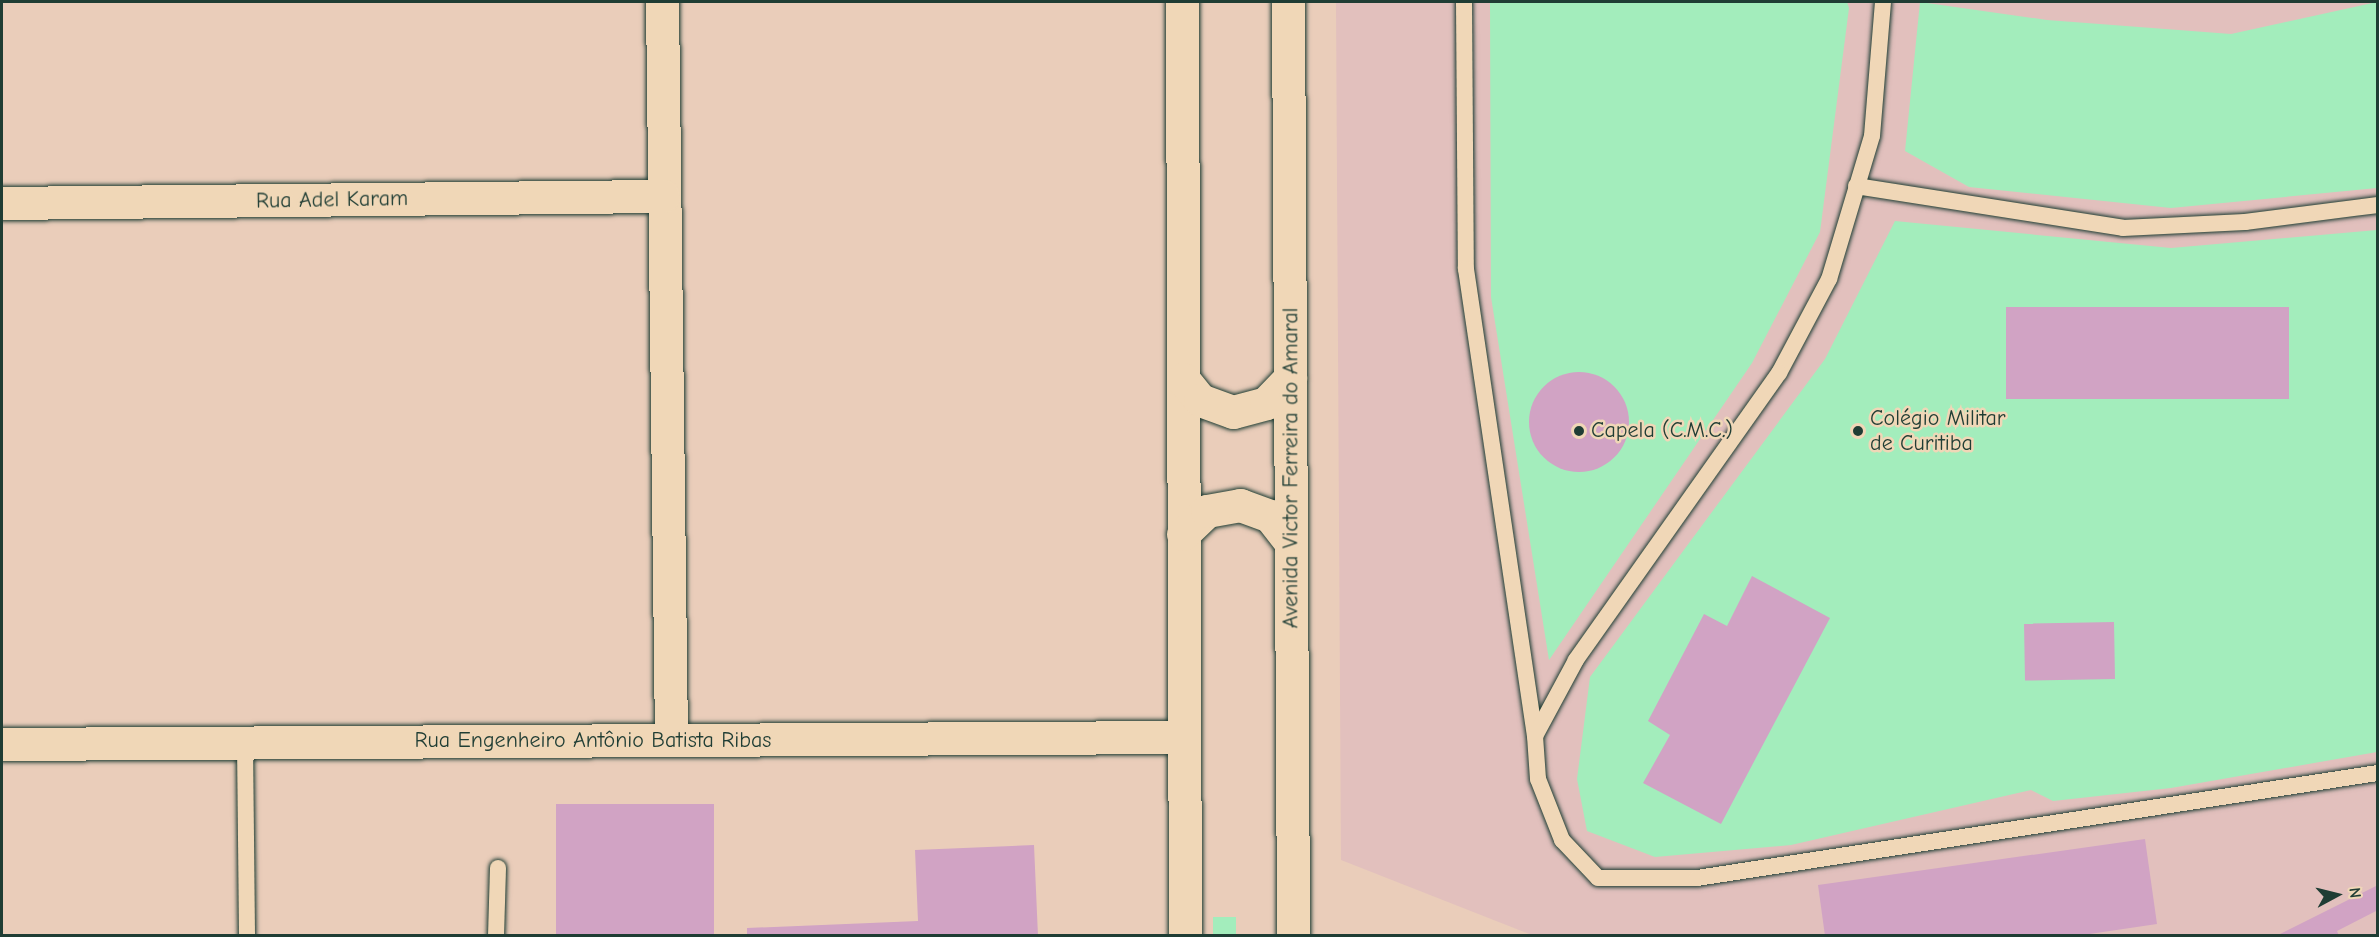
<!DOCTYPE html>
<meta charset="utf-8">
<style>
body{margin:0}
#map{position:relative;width:2379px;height:937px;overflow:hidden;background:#eacdba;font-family:"Comic Neue",sans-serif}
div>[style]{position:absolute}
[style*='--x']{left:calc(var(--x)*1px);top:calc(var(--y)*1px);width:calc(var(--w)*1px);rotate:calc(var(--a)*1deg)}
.built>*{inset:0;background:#e2c0bd}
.green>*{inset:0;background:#a3edbc;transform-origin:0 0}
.building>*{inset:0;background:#d1a3c4;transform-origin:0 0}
.round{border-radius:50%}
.roads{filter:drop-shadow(0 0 2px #1f3d34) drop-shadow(0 0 2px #1f3d34)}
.lane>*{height:16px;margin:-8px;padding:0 8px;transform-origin:8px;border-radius:8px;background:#f0d7b7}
.street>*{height:33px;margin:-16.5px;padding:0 16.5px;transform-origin:16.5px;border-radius:16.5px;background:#f0d7b7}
.secondary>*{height:33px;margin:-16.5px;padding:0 16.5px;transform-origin:16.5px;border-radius:16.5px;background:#f0d7b7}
.highway>*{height:33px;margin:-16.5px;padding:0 16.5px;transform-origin:16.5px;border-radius:16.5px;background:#f0d7b7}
.dots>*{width:16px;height:16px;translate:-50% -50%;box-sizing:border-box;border:3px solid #f0d7b7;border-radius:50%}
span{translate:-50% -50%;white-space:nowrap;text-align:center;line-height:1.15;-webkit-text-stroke:5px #f0d7b7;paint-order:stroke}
.street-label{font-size:22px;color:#1f3d34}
.poi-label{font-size:22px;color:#1f3d34}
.left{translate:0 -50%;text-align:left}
.frame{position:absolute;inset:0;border:3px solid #1f3d34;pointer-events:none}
.north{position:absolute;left:2307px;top:865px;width:60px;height:60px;-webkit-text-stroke:4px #f0d7b7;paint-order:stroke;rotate:83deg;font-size:16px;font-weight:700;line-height:24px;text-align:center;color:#1f3d34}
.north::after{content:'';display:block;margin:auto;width:21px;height:27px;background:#1f3d34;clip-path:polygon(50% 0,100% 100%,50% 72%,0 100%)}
</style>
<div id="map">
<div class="built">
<div style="clip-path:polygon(1336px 2px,2377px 2px,2377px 935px,1532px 935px,1341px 860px)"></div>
</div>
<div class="green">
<div style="clip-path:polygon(1490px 2px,1847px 2px,1849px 8px,1820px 232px,1752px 363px,1549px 660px,1491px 297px)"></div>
<div style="clip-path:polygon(1920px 2px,2047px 20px,2231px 34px,2377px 2px,2377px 188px,2171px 208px,1969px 187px,1905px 151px)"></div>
<div style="clip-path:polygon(1895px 221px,2171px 248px,2377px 230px,2377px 752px,2171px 788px,2053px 801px,2031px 790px,1791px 845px,1655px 857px,1587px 831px,1577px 779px,1590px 677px,1825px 359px)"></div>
<div style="left:1213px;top:917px;width:23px;height:18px"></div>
</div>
<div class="building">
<div style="left:2289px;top:307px;width:92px;height:283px;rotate:90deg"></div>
<div class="round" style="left:1529px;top:372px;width:100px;height:100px"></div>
<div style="clip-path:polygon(1752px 576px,1830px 618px,1721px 824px,1643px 783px,1670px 735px,1648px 721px,1704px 614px,1727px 626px)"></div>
<div style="left:2114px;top:622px;width:57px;height:90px;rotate:89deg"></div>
<div style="left:714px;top:804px;width:132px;height:158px;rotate:90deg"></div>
<div style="clip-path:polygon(2145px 839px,2157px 924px,2076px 936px,1825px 936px,1818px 885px)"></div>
<div style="clip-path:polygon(1034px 845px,1038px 936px,747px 936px,747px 928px,918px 921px,915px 850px)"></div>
<div style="clip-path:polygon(2378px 885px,2378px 910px,2337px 931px,2339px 936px,2276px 936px)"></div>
</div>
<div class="roads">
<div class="lane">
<div style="--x:1464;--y:2;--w:267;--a:89.6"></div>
<div style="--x:1466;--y:269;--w:472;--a:81.6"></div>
<div style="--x:1883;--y:2;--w:134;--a:94.7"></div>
<div style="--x:1872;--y:136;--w:149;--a:106.7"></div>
<div style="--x:1829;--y:279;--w:106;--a:118"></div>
<div style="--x:1779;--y:373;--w:352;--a:125.3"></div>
<div style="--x:1576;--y:660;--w:86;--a:118.3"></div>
<div style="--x:1535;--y:736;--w:43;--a:86"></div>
<div style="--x:1538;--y:779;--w:66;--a:68.5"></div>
<div style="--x:1562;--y:840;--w:52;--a:46.5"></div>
<div style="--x:1598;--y:878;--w:99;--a:0"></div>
<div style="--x:1697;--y:878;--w:689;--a:-8.77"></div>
<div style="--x:1856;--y:186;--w:270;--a:8.9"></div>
<div style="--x:2123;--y:228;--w:122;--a:-2.8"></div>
<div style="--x:2245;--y:222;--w:134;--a:-7.3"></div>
<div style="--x:245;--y:743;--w:193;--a:89.4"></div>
<div style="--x:496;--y:936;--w:68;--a:-88.3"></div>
</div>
<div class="street">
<div style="--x:662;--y:2;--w:738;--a:89.3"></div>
<div style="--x:2;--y:203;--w:661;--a:-0.61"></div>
</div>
<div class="secondary">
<div style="--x:2;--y:744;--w:1182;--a:-0.34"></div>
</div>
<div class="highway">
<div style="--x:1182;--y:2;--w:934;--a:89.82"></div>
<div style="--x:1288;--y:2;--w:934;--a:89.69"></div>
<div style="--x:1183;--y:379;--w:27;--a:51"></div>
<div style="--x:1200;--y:400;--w:35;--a:20"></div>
<div style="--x:1233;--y:412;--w:34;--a:-15"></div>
<div style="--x:1266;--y:403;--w:35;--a:-46"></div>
<div style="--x:1183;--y:534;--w:33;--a:-44"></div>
<div style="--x:1207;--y:511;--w:34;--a:-10"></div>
<div style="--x:1240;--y:505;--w:32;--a:20"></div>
<div style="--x:1270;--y:516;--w:34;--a:52"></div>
</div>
</div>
<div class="dots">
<div style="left:1579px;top:431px;background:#1f3d34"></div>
<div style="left:1858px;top:431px;background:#1f3d34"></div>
</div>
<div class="street-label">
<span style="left:332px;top:200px;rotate:-1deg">Rua Adel Karam</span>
<span style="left:1291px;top:468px;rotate:-90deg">Avenida Victor Ferreira do Amaral</span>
<span style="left:593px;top:741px">Rua Engenheiro Antônio Batista Ribas</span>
</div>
<div class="poi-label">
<span class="left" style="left:1870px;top:431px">Colégio Militar<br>de Curitiba</span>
<span class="left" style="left:1591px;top:431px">Capela (C.M.C.)</span>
</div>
<div class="frame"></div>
<div class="north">N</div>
</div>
